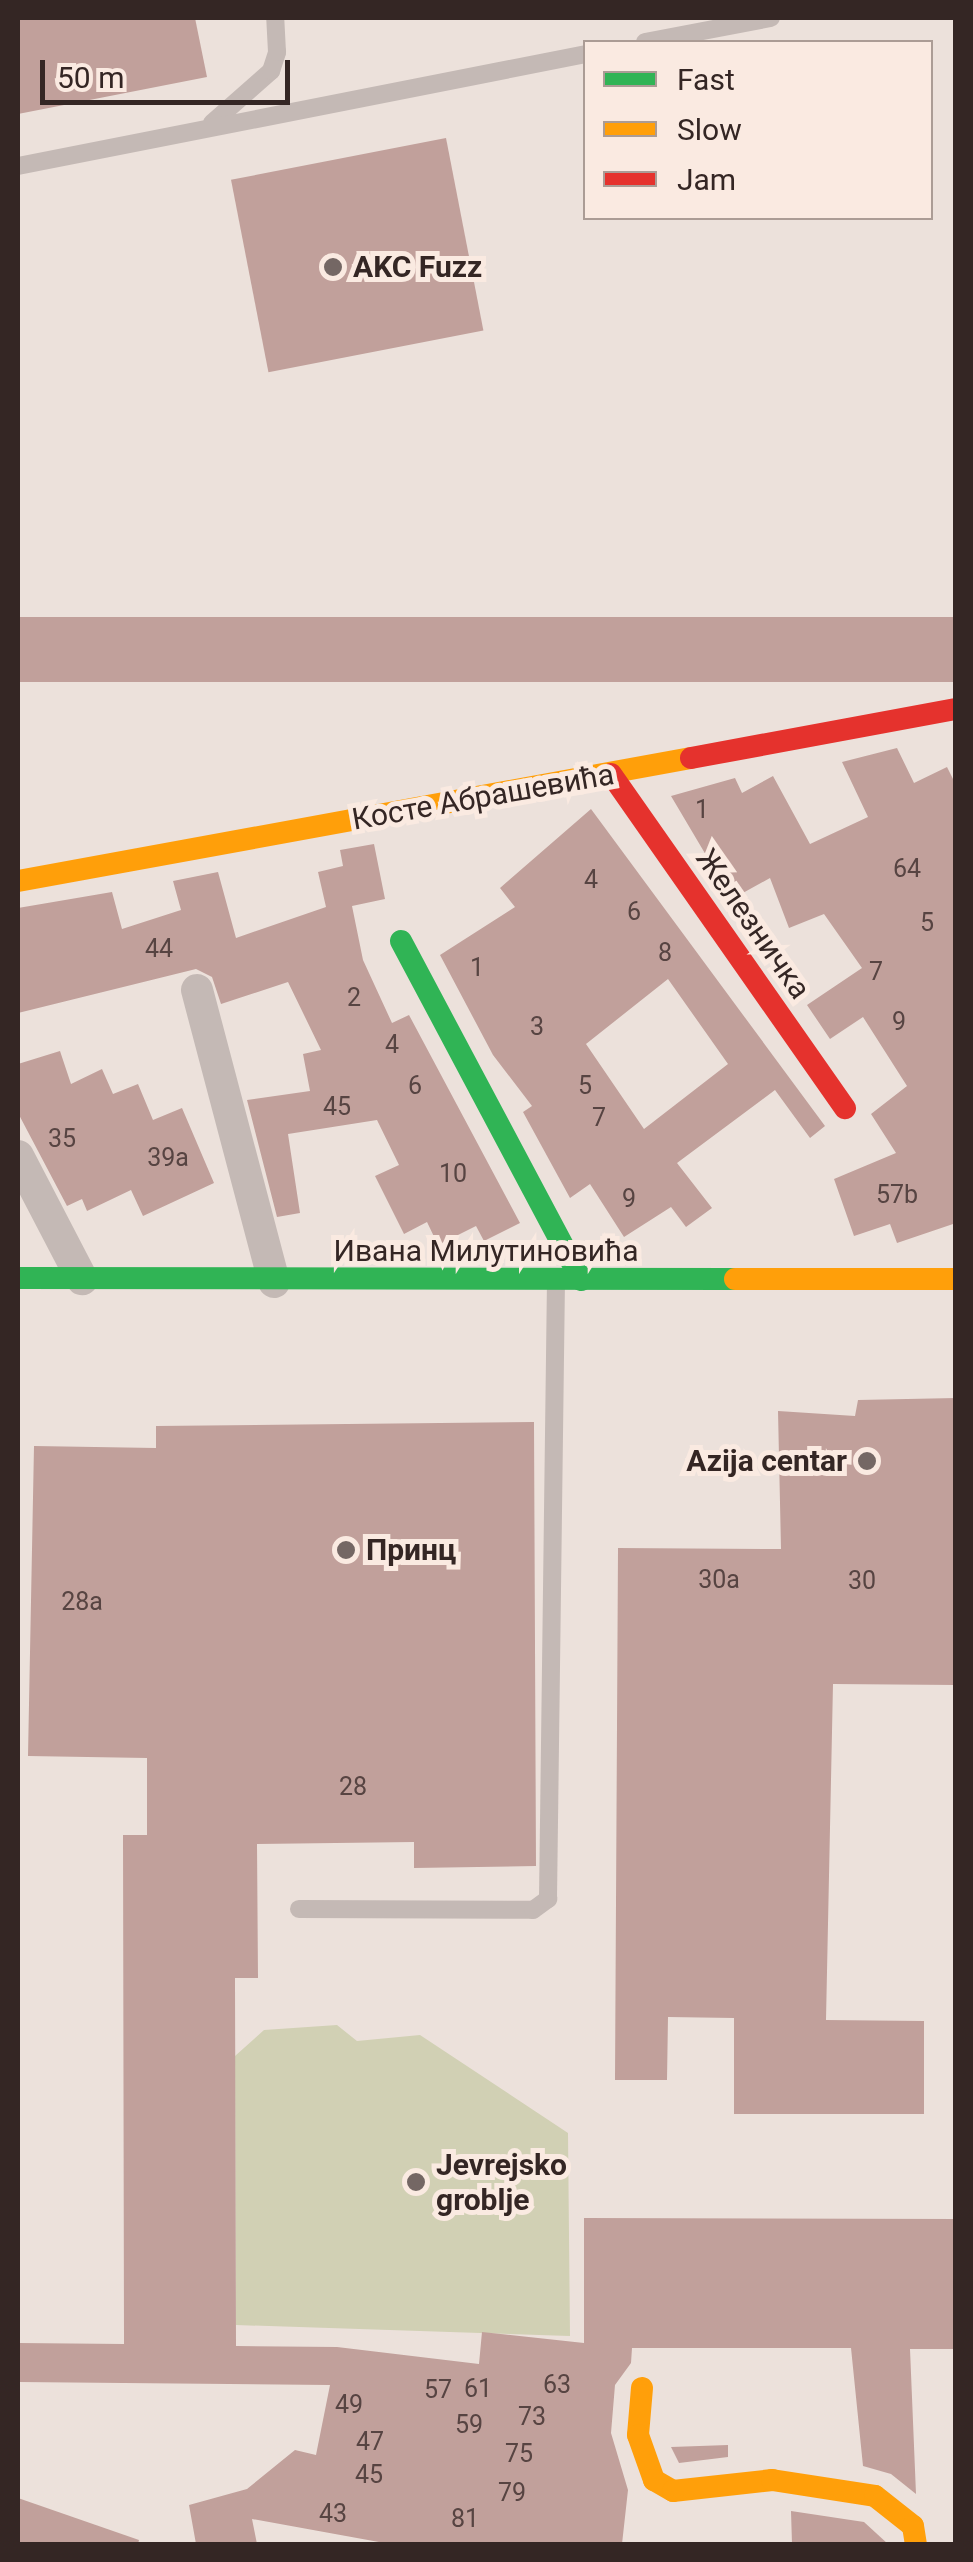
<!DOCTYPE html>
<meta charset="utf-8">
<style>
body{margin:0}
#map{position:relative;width:973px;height:2562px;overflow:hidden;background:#ece1db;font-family:Roboto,sans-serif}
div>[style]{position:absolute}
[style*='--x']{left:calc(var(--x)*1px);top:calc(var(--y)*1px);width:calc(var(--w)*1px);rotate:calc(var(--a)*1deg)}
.green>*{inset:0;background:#d1d0b4}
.building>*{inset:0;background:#c1a09b;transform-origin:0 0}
.lane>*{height:18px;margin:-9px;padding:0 9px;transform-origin:9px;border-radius:9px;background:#c4b9b5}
.street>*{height:32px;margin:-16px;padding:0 16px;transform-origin:16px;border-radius:16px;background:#c4b9b5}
.fast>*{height:22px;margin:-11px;padding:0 11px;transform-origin:11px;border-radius:11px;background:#30b455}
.slow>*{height:22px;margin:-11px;padding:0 11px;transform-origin:11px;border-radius:11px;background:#ff9f0a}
.jam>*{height:22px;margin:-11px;padding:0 11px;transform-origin:11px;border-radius:11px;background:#e5322d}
.dots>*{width:28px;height:28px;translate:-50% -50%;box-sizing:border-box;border:5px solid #faeae1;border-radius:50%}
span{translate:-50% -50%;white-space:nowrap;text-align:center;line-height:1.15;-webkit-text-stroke:10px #faeae1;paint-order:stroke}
.number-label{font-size:25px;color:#574442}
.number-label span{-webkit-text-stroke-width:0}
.poi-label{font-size:30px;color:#342624;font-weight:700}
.left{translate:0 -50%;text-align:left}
.right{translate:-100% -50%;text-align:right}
.street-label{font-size:30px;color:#342624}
.frame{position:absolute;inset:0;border:20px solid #342624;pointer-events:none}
.legend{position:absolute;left:583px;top:40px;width:350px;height:180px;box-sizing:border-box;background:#faeae1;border:2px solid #ab9c95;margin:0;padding:12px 18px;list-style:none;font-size:30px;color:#342624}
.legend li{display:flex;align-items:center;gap:20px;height:50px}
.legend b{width:50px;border:2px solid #ab9c95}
.scale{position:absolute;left:40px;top:60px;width:250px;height:45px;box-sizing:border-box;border:5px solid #342624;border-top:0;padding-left:12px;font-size:30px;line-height:35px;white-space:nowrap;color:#342624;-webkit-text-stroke:8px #faeae1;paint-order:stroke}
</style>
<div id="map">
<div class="green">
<div style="clip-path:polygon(337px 2025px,357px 2041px,420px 2035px,568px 2133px,570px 2336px,236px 2325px,235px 2056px,264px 2030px)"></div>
</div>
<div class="building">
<div style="clip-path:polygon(18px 18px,195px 18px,207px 77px,18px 114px)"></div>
<div style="left:446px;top:138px;width:196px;height:219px;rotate:79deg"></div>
<div style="left:956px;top:617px;width:65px;height:955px;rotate:90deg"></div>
<div style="clip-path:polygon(897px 748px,914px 783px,947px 767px,956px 785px,956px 1223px,897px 1243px,890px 1224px,854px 1236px,834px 1179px,896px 1153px,871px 1114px,907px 1086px,863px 1017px,830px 1039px,807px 1005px,862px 968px,824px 914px,789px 928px,770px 878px,732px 899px,671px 796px,735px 778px,742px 793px,773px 776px,810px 844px,868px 817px,842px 762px)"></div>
<div style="clip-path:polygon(evenodd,591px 809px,825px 1126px,810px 1138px,775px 1090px,677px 1163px,712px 1208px,686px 1227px,671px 1207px,624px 1237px,590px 1184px,570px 1198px,523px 1112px,532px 1106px,493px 1055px,440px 955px,515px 907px,500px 888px,591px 809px,668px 979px,728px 1064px,644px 1129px,586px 1044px,668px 979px)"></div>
<div style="clip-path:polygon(374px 844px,385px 899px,352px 906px,363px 960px,392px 1023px,409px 1015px,520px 1223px,484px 1241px,476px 1226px,438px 1245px,427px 1222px,404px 1234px,375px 1176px,399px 1165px,377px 1120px,288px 1134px,300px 1213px,277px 1217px,247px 1100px,310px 1091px,303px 1054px,321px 1050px,288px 982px,221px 1004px,212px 977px,196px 969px,18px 1013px,18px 908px,112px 892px,122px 929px,181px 910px,173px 881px,218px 872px,236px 938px,326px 907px,318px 872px,343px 866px,340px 850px)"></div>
<div style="clip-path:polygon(60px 1051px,71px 1084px,102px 1069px,113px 1094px,138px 1084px,153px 1120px,182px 1108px,214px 1183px,143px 1216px,131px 1190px,87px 1211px,82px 1199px,67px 1206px,18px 1113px,18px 1064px)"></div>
<div style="clip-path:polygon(956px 1398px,956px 1685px,833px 1684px,826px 2020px,924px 2021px,924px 2114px,734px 2114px,734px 2018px,668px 2017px,667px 2080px,615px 2080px,618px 1548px,781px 1549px,778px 1411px,855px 1416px,858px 1400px)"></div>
<div style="clip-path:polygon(534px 1422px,536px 1866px,414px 1868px,414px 1842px,257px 1844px,258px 1978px,235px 1978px,236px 2346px,337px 2347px,479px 2364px,482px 2332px,584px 2343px,584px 2218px,956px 2219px,956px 2349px,910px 2349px,916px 2494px,891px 2474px,863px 2466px,851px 2348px,632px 2348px,631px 2363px,615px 2385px,611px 2433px,628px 2490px,622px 2544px,390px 2544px,252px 2519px,257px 2544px,196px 2544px,189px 2505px,247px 2489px,295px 2450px,316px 2455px,330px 2385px,18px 2382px,18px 2343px,124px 2344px,123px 1835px,147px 1835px,147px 1758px,28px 1756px,34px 1446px,156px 1448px,156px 1426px)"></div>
<div style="clip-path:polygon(728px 2445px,728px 2457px,679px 2463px,671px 2447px)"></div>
<div style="clip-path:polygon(18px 2498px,139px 2540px,138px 2544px,18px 2544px)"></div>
<div style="clip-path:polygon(791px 2511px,864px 2522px,888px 2544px,792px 2544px)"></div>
</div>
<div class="lane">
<div style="--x:645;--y:42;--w:128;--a:-10.8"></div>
<div style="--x:212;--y:123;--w:79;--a:-41.4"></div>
<div style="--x:271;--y:71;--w:20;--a:-72"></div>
<div style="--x:277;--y:52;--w:34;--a:-93"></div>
<div style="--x:18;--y:166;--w:579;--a:-11.15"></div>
<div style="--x:299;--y:1909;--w:234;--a:0.2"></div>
<div style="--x:533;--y:1910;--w:19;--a:-36"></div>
<div style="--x:548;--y:1899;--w:619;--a:-89.26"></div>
</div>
<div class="street">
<div style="--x:197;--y:990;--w:302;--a:75.2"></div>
<div style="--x:18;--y:1156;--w:139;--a:62.5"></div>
</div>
<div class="fast">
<div style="--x:401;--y:941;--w:384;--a:62"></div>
<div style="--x:18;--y:1278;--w:717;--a:0.08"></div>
</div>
<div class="slow">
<div style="--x:18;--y:881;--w:684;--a:-10.36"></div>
<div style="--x:735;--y:1279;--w:221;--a:0"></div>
<div style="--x:642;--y:2388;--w:47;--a:94.9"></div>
<div style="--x:638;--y:2435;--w:48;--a:70.4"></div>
<div style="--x:654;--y:2480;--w:22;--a:30"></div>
<div style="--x:673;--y:2491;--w:100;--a:-6.3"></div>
<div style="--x:772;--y:2480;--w:104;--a:8.8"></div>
<div style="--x:875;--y:2496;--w:48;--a:38.3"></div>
<div style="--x:913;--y:2526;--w:18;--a:81"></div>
</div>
<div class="jam">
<div style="--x:691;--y:758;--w:269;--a:-10.5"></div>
<div style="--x:611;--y:774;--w:408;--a:55"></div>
</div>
<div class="dots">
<div style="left:333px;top:267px;background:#746764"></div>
<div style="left:867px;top:1461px;background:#746764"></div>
<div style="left:346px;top:1550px;background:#746764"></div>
<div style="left:416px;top:2182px;background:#746764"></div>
</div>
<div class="number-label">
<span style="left:702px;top:810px">1</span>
<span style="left:907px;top:869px">64</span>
<span style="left:591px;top:880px">4</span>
<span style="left:634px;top:912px">6</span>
<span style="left:927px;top:923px">5</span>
<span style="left:159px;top:949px">44</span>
<span style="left:665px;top:953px">8</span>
<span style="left:477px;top:968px">1</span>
<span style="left:876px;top:972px">7</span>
<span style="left:354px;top:998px">2</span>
<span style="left:899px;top:1022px">9</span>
<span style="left:537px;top:1027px">3</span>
<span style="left:392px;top:1045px">4</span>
<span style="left:415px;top:1086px">6</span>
<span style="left:585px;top:1086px">5</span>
<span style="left:337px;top:1107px">45</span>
<span style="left:599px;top:1118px">7</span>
<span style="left:62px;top:1139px">35</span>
<span style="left:168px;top:1158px">39a</span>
<span style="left:453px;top:1174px">10</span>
<span style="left:897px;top:1195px">57b</span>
<span style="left:629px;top:1199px">9</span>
<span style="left:719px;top:1580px">30a</span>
<span style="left:862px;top:1581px">30</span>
<span style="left:82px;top:1602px">28a</span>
<span style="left:353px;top:1787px">28</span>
<span style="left:557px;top:2385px">63</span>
<span style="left:478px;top:2389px">61</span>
<span style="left:438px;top:2390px">57</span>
<span style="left:349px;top:2405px">49</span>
<span style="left:532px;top:2417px">73</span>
<span style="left:469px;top:2425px">59</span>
<span style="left:370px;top:2442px">47</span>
<span style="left:519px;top:2454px">75</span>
<span style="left:369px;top:2475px">45</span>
<span style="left:512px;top:2493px">79</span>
<span style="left:333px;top:2514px">43</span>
<span style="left:465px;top:2519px">81</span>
</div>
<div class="poi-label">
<span class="left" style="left:353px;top:267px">AKC Fuzz</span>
<span class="right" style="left:847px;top:1461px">Azija centar</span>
<span class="left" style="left:366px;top:1550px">Принц</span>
<span class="left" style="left:436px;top:2182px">Jevrejsko<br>groblje</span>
</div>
<div class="street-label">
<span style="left:483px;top:797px;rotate:-10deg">Косте Абрашевића</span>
<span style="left:753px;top:924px;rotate:55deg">Железничка</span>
<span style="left:486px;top:1251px">Ивана Милутиновића</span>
</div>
<div class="frame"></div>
<ul class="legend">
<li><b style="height:12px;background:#30b455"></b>Fast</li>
<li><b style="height:12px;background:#ff9f0a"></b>Slow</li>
<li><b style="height:12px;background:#e5322d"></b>Jam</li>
</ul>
<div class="scale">50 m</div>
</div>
